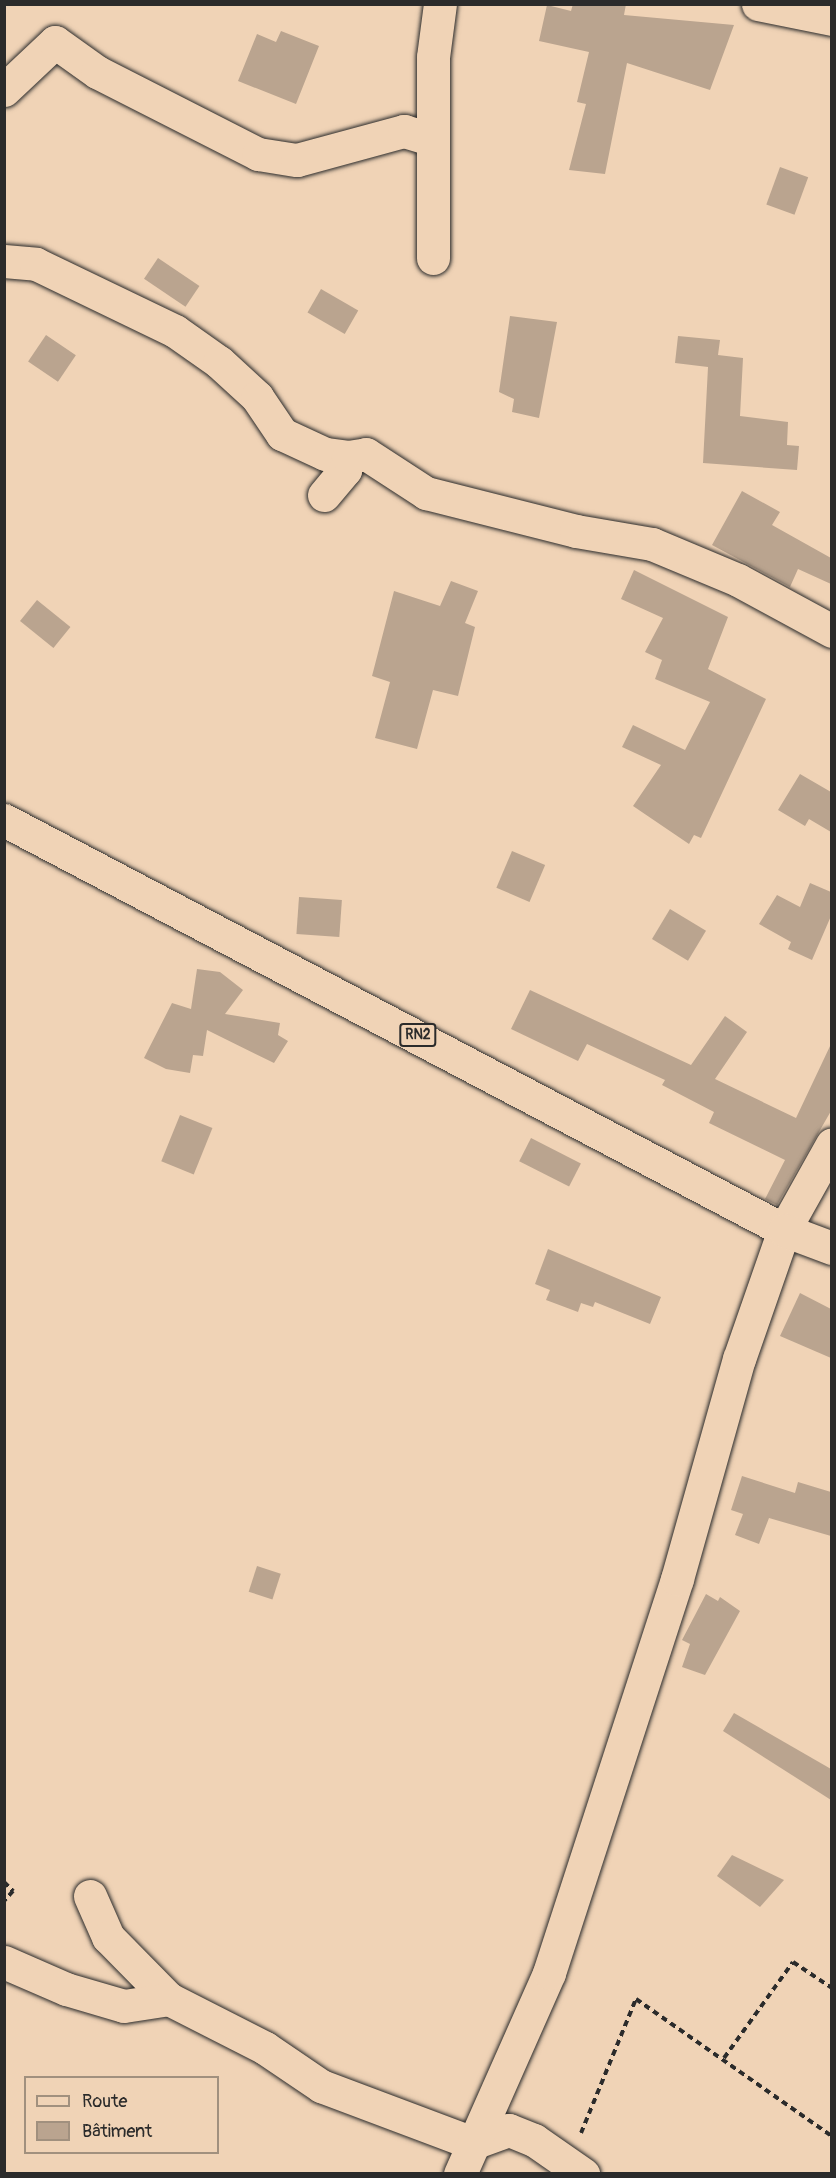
<!DOCTYPE html>
<meta charset="utf-8">
<style>
body{margin:0}
#map{position:relative;width:836px;height:2178px;overflow:hidden;background:#f0d3b6;font-family:Pangolin,sans-serif}
div>[style]{position:absolute}
[style*='--x']{left:calc(var(--x)*1px);top:calc(var(--y)*1px);width:calc(var(--w)*1px);rotate:calc(var(--a)*1deg)}
.building>*{inset:0;background:#baa48f;transform-origin:0 0}
.path>*{height:4px;margin-top:-2px;transform-origin:0;background:repeating-linear-gradient(90deg,#2b2b2b 0 6px,transparent 0 10.5px)}
.roads{filter:drop-shadow(0 0 2px #2b2b2b) drop-shadow(0 0 2px #2b2b2b)}
.minor>*{height:33px;margin:-16.5px;padding:0 16.5px;transform-origin:16.5px;border-radius:16.5px;background:#f0d3b6}
.highway>*{height:33px;margin:-16.5px;padding:0 16.5px;transform-origin:16.5px;border-radius:16.5px;background:#f0d3b6}
span{translate:-50% -50%;white-space:nowrap;text-align:center;line-height:1.15;-webkit-text-stroke:4.5px #f0d3b6;paint-order:stroke}
.shield-label span{padding:2px 4px;background:#f0d3b6;border:2px solid;border-radius:4px;-webkit-text-stroke-width:0}
.shield-label{font-size:14px;color:#2b2b2b;font-weight:700}
.frame{position:absolute;inset:0;border:6px solid #2b2b2b;pointer-events:none}
.legend{position:absolute;left:24px;top:2076px;width:195px;height:78px;box-sizing:border-box;background:#f0d3b6;border:2px solid #a1907e;margin:0;padding:8px 10px;list-style:none;font-size:18px;color:#2b2b2b}
.legend li{display:flex;align-items:center;gap:12px;height:30px}
.legend b{width:30px;border:2px solid #a1907e}
</style>
<div id="map">
<div class="building">
<div style="clip-path:polygon(573px 4px,626px 4px,624px 15px,734px 25px,710px 90px,627px 63px,605px 174px,569px 170px,586px 104px,577px 102px,589px 52px,539px 41px,547px 5px,571px 11px)"></div>
<div style="clip-path:polygon(281px 31px,319px 46px,296px 104px,238px 81px,257px 34px,276px 42px)"></div>
<div style="left:780px;top:167px;width:30px;height:40px;rotate:20deg"></div>
<div style="left:158px;top:258px;width:50px;height:25px;rotate:34deg"></div>
<div style="left:321px;top:289px;width:43px;height:27px;rotate:30deg"></div>
<div style="clip-path:polygon(510px 316px,557px 322px,539px 418px,512px 412px,514px 399px,499px 392px)"></div>
<div style="left:46px;top:335px;width:36px;height:32px;rotate:34deg"></div>
<div style="clip-path:polygon(678px 336px,720px 340px,718px 355px,743px 358px,740px 416px,788px 422px,787px 445px,799px 446px,797px 470px,703px 463px,708px 367px,675px 363px)"></div>
<div style="clip-path:polygon(742px 491px,780px 512px,772px 525px,831px 558px,831px 584px,798px 569px,790px 587px,712px 545px)"></div>
<div style="clip-path:polygon(634px 570px,728px 617px,708px 669px,766px 699px,701px 838px,694px 835px,689px 844px,633px 806px,661px 765px,622px 747px,633px 725px,685px 750px,710px 702px,655px 679px,662px 660px,645px 652px,663px 618px,621px 599px)"></div>
<div style="clip-path:polygon(451px 581px,478px 591px,465px 623px,475px 627px,458px 696px,433px 690px,417px 749px,375px 738px,390px 682px,372px 676px,394px 591px,440px 606px)"></div>
<div style="left:37px;top:600px;width:43px;height:27px;rotate:39deg"></div>
<div style="clip-path:polygon(800px 774px,831px 792px,831px 832px,809px 819px,805px 826px,778px 810px)"></div>
<div style="left:512px;top:851px;width:36px;height:40px;rotate:23deg"></div>
<div style="clip-path:polygon(810px 883px,831px 892px,831px 916px,812px 960px,788px 949px,791px 942px,759px 924px,777px 895px,800px 907px)"></div>
<div style="left:299px;top:897px;width:43px;height:37px;rotate:4deg"></div>
<div style="left:670px;top:909px;width:42px;height:35px;rotate:31deg"></div>
<div style="clip-path:polygon(197px 969px,220px 972px,243px 990px,225px 1014px,280px 1023px,278px 1035px,288px 1041px,274px 1063px,207px 1030px,203px 1056px,193px 1055px,190px 1073px,166px 1069px,144px 1058px,172px 1003px,191px 1009px)"></div>
<div style="clip-path:polygon(530px 990px,691px 1065px,725px 1016px,747px 1032px,715px 1079px,796px 1118px,831px 1044px,831px 1111px,777px 1205px,765px 1199px,785px 1160px,709px 1123px,714px 1112px,662px 1085px,665px 1080px,587px 1044px,578px 1061px,511px 1029px)"></div>
<div style="left:180px;top:1115px;width:35px;height:50px;rotate:22deg"></div>
<div style="left:531px;top:1138px;width:56px;height:26px;rotate:27deg"></div>
<div style="clip-path:polygon(548px 1249px,661px 1297px,650px 1324px,595px 1302px,593px 1307px,581px 1303px,578px 1312px,546px 1300px,550px 1290px,535px 1284px)"></div>
<div style="clip-path:polygon(800px 1293px,831px 1309px,831px 1358px,780px 1336px)"></div>
<div style="clip-path:polygon(742px 1476px,795px 1493px,798px 1482px,831px 1492px,831px 1536px,769px 1518px,759px 1544px,735px 1535px,743px 1514px,731px 1510px)"></div>
<div style="left:257px;top:1566px;width:25px;height:27px;rotate:18deg"></div>
<div style="clip-path:polygon(706px 1594px,718px 1601px,720px 1597px,740px 1611px,705px 1675px,682px 1667px,690px 1644px,682px 1640px)"></div>
<div style="clip-path:polygon(734px 1713px,831px 1769px,831px 1800px,723px 1731px)"></div>
<div style="clip-path:polygon(732px 1855px,784px 1880px,760px 1907px,717px 1876px)"></div>
</div>
<div class="path">
<div style="--x:4;--y:1882;--w:13;--a:45"></div>
<div style="--x:13;--y:1891;--w:13;--a:132"></div>
<div style="--x:724;--y:2058;--w:118;--a:-54.3"></div>
<div style="--x:793;--y:1962;--w:47;--a:33.7"></div>
<div style="--x:581;--y:2133;--w:145;--a:-67.7"></div>
<div style="--x:636;--y:1999;--w:239;--a:35"></div>
</div>
<div class="roads">
<div class="minor">
<div style="--x:758;--y:4;--w:76;--a:11.5"></div>
<div style="--x:4;--y:90;--w:70;--a:-43.3"></div>
<div style="--x:55;--y:42;--w:52;--a:35.5"></div>
<div style="--x:97;--y:72;--w:181;--a:27"></div>
<div style="--x:258;--y:154;--w:39;--a:9"></div>
<div style="--x:297;--y:160;--w:111;--a:-15.2"></div>
<div style="--x:404;--y:131;--w:30;--a:17"></div>
<div style="--x:433;--y:258;--w:201;--a:-90"></div>
<div style="--x:433;--y:57;--w:53;--a:-82.5"></div>
<div style="--x:4;--y:261;--w:32;--a:5"></div>
<div style="--x:36;--y:264;--w:154;--a:25.7"></div>
<div style="--x:175;--y:331;--w:54;--a:35.2"></div>
<div style="--x:219;--y:362;--w:52;--a:42.6"></div>
<div style="--x:257;--y:397;--w:45;--a:56"></div>
<div style="--x:282;--y:434;--w:47;--a:24.9"></div>
<div style="--x:325;--y:454;--w:23;--a:7"></div>
<div style="--x:324;--y:495;--w:33;--a:-50"></div>
<div style="--x:345;--y:470;--w:13;--a:-77"></div>
<div style="--x:348;--y:457;--w:18;--a:-9"></div>
<div style="--x:366;--y:454;--w:72;--a:33"></div>
<div style="--x:426;--y:493;--w:155;--a:14.2"></div>
<div style="--x:576;--y:531;--w:77;--a:9.7"></div>
<div style="--x:652;--y:544;--w:93;--a:22.7"></div>
<div style="--x:738;--y:580;--w:107;--a:28.5"></div>
<div style="--x:90;--y:1896;--w:45;--a:66.3"></div>
<div style="--x:108;--y:1937;--w:87;--a:45.5"></div>
<div style="--x:169;--y:1999;--w:108;--a:27"></div>
<div style="--x:265;--y:2048;--w:68;--a:34.2"></div>
<div style="--x:321;--y:2086;--w:162;--a:20.6"></div>
<div style="--x:473;--y:2143;--w:38;--a:-20"></div>
<div style="--x:509;--y:2130;--w:27;--a:22"></div>
<div style="--x:534;--y:2140;--w:60;--a:34.8"></div>
<div style="--x:4;--y:1962;--w:68;--a:23.5"></div>
<div style="--x:66;--y:1989;--w:60;--a:16.3"></div>
<div style="--x:124;--y:2006;--w:46;--a:-8.8"></div>
<div style="--x:460;--y:2174;--w:220;--a:-66.1"></div>
<div style="--x:549;--y:1973;--w:414;--a:-72"></div>
<div style="--x:677;--y:1579;--w:229;--a:-74.3"></div>
<div style="--x:739;--y:1359;--w:137;--a:-70.8"></div>
<div style="--x:784;--y:1230;--w:98;--a:-60.8"></div>
</div>
<div class="highway">
<div style="--x:4;--y:820;--w:881;--a:27.73"></div>
<div style="--x:784;--y:1230;--w:51;--a:20.6"></div>
</div>
</div>
<div class="shield-label">
<span style="left:418px;top:1035px">RN2</span>
</div>
<div class="frame"></div>
<ul class="legend">
<li><b style="height:8px;background:#f0d3b6"></b>Route</li>
<li><b style="height:16px;background:#baa48f"></b>Bâtiment</li>
</ul>
</div>
